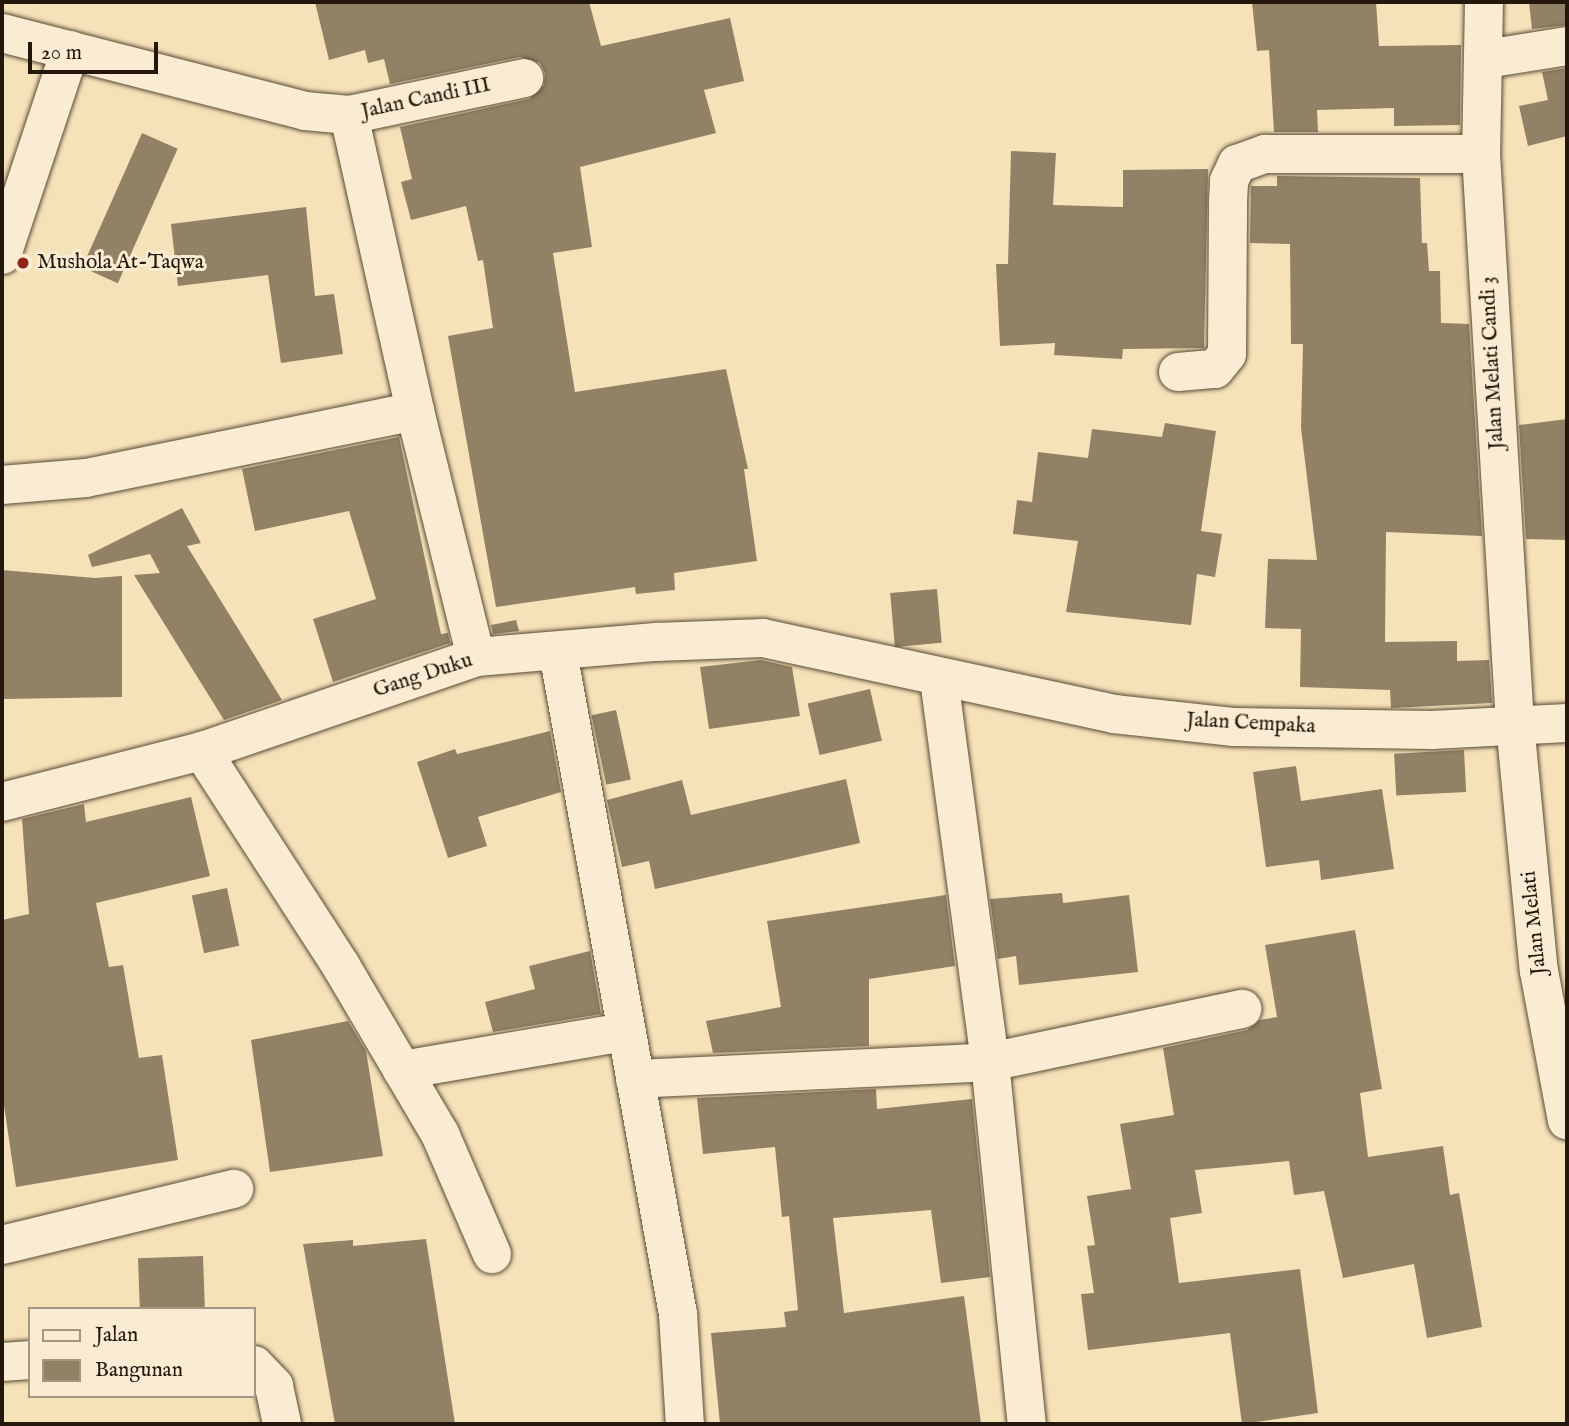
<!DOCTYPE html>
<style>
body{margin:0}
#map{position:relative;width:1569px;height:1426px;overflow:hidden;background:#f6e2b9;font-family:"IM FELL English",serif}
div>[style]{position:absolute}
[style*='--x']{left:calc(var(--x)*1px);top:calc(var(--y)*1px);width:calc(var(--w)*1px);rotate:calc(var(--a)*1deg)}
.building>*{inset:0;background:#918165;transform-origin:0 0}
.roads{filter:drop-shadow(0 0 2px #584a36) drop-shadow(0 0 2px #584a36)}
.minor>*{height:38px;margin:-19px;padding:0 19px;transform-origin:19px;border-radius:19px;background:#f9ecd2}
.dots>*{width:19px;height:19px;translate:-50% -50%;box-sizing:border-box;border:4px solid #f9ecd2;border-radius:50%}
span{translate:-50% -50%;white-space:nowrap;text-align:center;line-height:1.15;-webkit-text-stroke:6px #f9ecd2;paint-order:stroke}
.street-label{font-size:21px;color:#23180b}
.poi-label{font-size:21px;color:#23180b}
.left{translate:0 -50%;text-align:left}
.frame{position:absolute;inset:0;border:4px solid #23180b;pointer-events:none}
.legend{position:absolute;left:28px;top:1307px;width:228px;height:91px;box-sizing:border-box;background:#f9ecd2;border:2px solid #a39782;margin:0;padding:9px 12px;list-style:none;font-size:21px;color:#23180b}
.legend li{display:flex;align-items:center;gap:14px;height:35px}
.legend b{width:35px;border:2px solid #a39782}
.scale{position:absolute;left:28px;top:42px;width:130px;height:32px;box-sizing:border-box;border:4px solid #23180b;border-top:0;padding-left:9px;font-size:21px;line-height:24px;white-space:nowrap;color:#23180b;-webkit-text-stroke:5px #f9ecd2;paint-order:stroke}
</style>
<div id="map">
<div class="building">
<div style="clip-path:polygon(315px 2px,589px 2px,601px 46px,730px 18px,744px 81px,704px 90px,716px 133px,580px 167px,592px 247px,553px 253px,575px 392px,726px 369px,748px 469px,744px 469px,757px 561px,674px 573px,675px 590px,636px 594px,635px 587px,496px 607px,448px 336px,493px 328px,483px 260px,478px 261px,466px 206px,411px 220px,401px 182px,412px 179px,400px 127px,529px 99px,544px 85px,545px 73px,540px 63px,520px 57px,390px 84px,384px 59px,368px 63px,365px 50px,329px 60px)"></div>
<div style="clip-path:polygon(1252px 2px,1376px 2px,1379px 46px,1461px 45px,1460px 125px,1394px 126px,1394px 108px,1317px 110px,1318px 132px,1274px 132px,1269px 50px,1257px 51px)"></div>
<div style="clip-path:polygon(1529px 2px,1567px 2px,1567px 25px,1532px 29px)"></div>
<div style="clip-path:polygon(1567px 68px,1567px 136px,1528px 146px,1519px 106px,1548px 100px,1542px 72px)"></div>
<div style="left:142px;top:133px;width:39px;height:147px;rotate:24deg"></div>
<div style="clip-path:polygon(1011px 151px,1056px 153px,1053px 205px,1123px 207px,1123px 170px,1208px 169px,1204px 348px,1123px 349px,1122px 359px,1054px 355px,1055px 343px,1000px 346px,996px 264px,1008px 264px)"></div>
<div style="clip-path:polygon(1277px 176px,1420px 178px,1422px 243px,1427px 243px,1429px 271px,1440px 271px,1441px 323px,1469px 324px,1482px 536px,1386px 532px,1385px 642px,1457px 641px,1457px 661px,1489px 660px,1492px 703px,1391px 708px,1390px 690px,1300px 687px,1301px 629px,1265px 628px,1268px 559px,1317px 560px,1301px 428px,1303px 344px,1291px 344px,1290px 244px,1250px 243px,1251px 186px,1277px 186px)"></div>
<div style="clip-path:polygon(306px 207px,315px 296px,334px 294px,343px 354px,281px 363px,268px 275px,178px 286px,171px 224px)"></div>
<div style="clip-path:polygon(1567px 419px,1567px 540px,1526px 539px,1519px 425px)"></div>
<div style="clip-path:polygon(1165px 423px,1216px 431px,1201px 531px,1222px 534px,1215px 577px,1197px 574px,1191px 625px,1066px 612px,1078px 541px,1013px 534px,1017px 500px,1032px 502px,1038px 452px,1088px 458px,1092px 429px,1162px 437px)"></div>
<div style="clip-path:polygon(399px 437px,441px 634px,448px 633px,450px 643px,333px 682px,313px 619px,376px 599px,349px 511px,255px 531px,242px 469px)"></div>
<div style="clip-path:polygon(182px 508px,201px 543px,187px 546px,282px 700px,224px 720px,134px 575px,160px 573px,150px 554px,92px 567px,88px 555px)"></div>
<div style="clip-path:polygon(2px 570px,95px 578px,122px 576px,122px 697px,4px 699px)"></div>
<div style="left:937px;top:589px;width:54px;height:47px;rotate:85deg"></div>
<div style="clip-path:polygon(516px 620px,519px 631px,493px 634px,491px 625px)"></div>
<div style="clip-path:polygon(761px 660px,792px 667px,800px 716px,709px 729px,700px 667px)"></div>
<div style="left:870px;top:689px;width:53px;height:64px;rotate:77deg"></div>
<div style="left:616px;top:710px;width:71px;height:25px;rotate:78deg"></div>
<div style="clip-path:polygon(550px 731px,561px 792px,478px 817px,487px 846px,448px 858px,417px 762px,455px 749px,457px 754px)"></div>
<div style="left:1464px;top:750px;width:42px;height:70px;rotate:87deg"></div>
<div style="clip-path:polygon(1296px 766px,1301px 801px,1382px 789px,1394px 869px,1321px 880px,1319px 860px,1266px 867px,1253px 772px)"></div>
<div style="clip-path:polygon(846px 779px,860px 843px,655px 889px,649px 861px,622px 867px,607px 800px,682px 780px,691px 815px)"></div>
<div style="clip-path:polygon(191px 797px,210px 876px,96px 903px,109px 967px,123px 965px,139px 1058px,162px 1055px,178px 1160px,16px 1187px,2px 1092px,2px 920px,29px 914px,22px 819px,84px 804px,86px 822px)"></div>
<div style="left:227px;top:888px;width:59px;height:36px;rotate:78deg"></div>
<div style="clip-path:polygon(1062px 893px,1063px 903px,1129px 895px,1138px 972px,1019px 985px,1016px 956px,998px 959px,990px 899px)"></div>
<div style="clip-path:polygon(946px 895px,955px 966px,869px 979px,869px 1046px,713px 1053px,706px 1021px,781px 1007px,767px 921px)"></div>
<div style="clip-path:polygon(1355px 930px,1382px 1089px,1360px 1093px,1368px 1157px,1443px 1146px,1450px 1195px,1459px 1193px,1482px 1327px,1427px 1338px,1414px 1264px,1343px 1278px,1324px 1191px,1294px 1195px,1289px 1161px,1195px 1170px,1202px 1213px,1170px 1218px,1179px 1283px,1300px 1269px,1318px 1413px,1242px 1424px,1230px 1333px,1088px 1350px,1081px 1294px,1094px 1293px,1087px 1246px,1095px 1245px,1087px 1196px,1131px 1189px,1120px 1124px,1174px 1115px,1163px 1048px,1247px 1030px,1260px 1020px,1277px 1017px,1265px 945px)"></div>
<div style="clip-path:polygon(590px 951px,601px 1014px,493px 1032px,485px 1002px,535px 989px,529px 966px)"></div>
<div style="clip-path:polygon(348px 1021px,366px 1051px,383px 1156px,270px 1172px,251px 1040px)"></div>
<div style="clip-path:polygon(876px 1089px,877px 1109px,972px 1099px,990px 1277px,941px 1283px,931px 1210px,833px 1218px,844px 1313px,964px 1296px,981px 1424px,720px 1424px,711px 1333px,786px 1327px,784px 1312px,798px 1310px,789px 1216px,782px 1217px,775px 1147px,703px 1154px,697px 1098px)"></div>
<div style="clip-path:polygon(426px 1239px,455px 1424px,335px 1424px,303px 1244px,353px 1240px,353px 1246px)"></div>
<div style="left:203px;top:1256px;width:53px;height:65px;rotate:88deg"></div>
</div>
<div class="roads">
<div class="minor">
<div style="--x:1484;--y:2;--w:152;--a:91.1"></div>
<div style="--x:1481;--y:154;--w:571;--a:86.59"></div>
<div style="--x:1515;--y:724;--w:248;--a:84.5"></div>
<div style="--x:1539;--y:971;--w:152;--a:79.4"></div>
<div style="--x:2;--y:33;--w:313;--a:14.4"></div>
<div style="--x:305;--y:111;--w:44;--a:5.2"></div>
<div style="--x:349;--y:115;--w:179;--a:-11.9"></div>
<div style="--x:1486;--y:59;--w:82;--a:-9.1"></div>
<div style="--x:349;--y:115;--w:303;--a:77.4"></div>
<div style="--x:415;--y:411;--w:253;--a:76.1"></div>
<div style="--x:2;--y:255;--w:216;--a:-71.6"></div>
<div style="--x:1178;--y:372;--w:37;--a:-5"></div>
<div style="--x:1215;--y:369;--w:19;--a:-51"></div>
<div style="--x:1227;--y:354;--w:152;--a:-89.6"></div>
<div style="--x:1228;--y:202;--w:21;--a:-87"></div>
<div style="--x:1229;--y:181;--w:19;--a:-65"></div>
<div style="--x:1237;--y:164;--w:30;--a:-20"></div>
<div style="--x:1265;--y:154;--w:216;--a:0"></div>
<div style="--x:2;--y:485;--w:84;--a:-4.8"></div>
<div style="--x:86;--y:478;--w:336;--a:-11.5"></div>
<div style="--x:558;--y:652;--w:673;--a:79.73"></div>
<div style="--x:678;--y:1314;--w:110;--a:86.4"></div>
<div style="--x:939;--y:679;--w:386;--a:82.4"></div>
<div style="--x:990;--y:1062;--w:364;--a:84.2"></div>
<div style="--x:202;--y:751;--w:256;--a:57.1"></div>
<div style="--x:341;--y:966;--w:195;--a:59.5"></div>
<div style="--x:440;--y:1134;--w:131;--a:66.6"></div>
<div style="--x:2;--y:802;--w:206;--a:-14.3"></div>
<div style="--x:202;--y:751;--w:290;--a:-18.9"></div>
<div style="--x:476;--y:657;--w:181;--a:-4.8"></div>
<div style="--x:656;--y:642;--w:107;--a:-2.1"></div>
<div style="--x:763;--y:638;--w:359;--a:12.2"></div>
<div style="--x:1114;--y:714;--w:121;--a:6.2"></div>
<div style="--x:1234;--y:727;--w:198;--a:0.9"></div>
<div style="--x:1432;--y:730;--w:135;--a:-3"></div>
<div style="--x:402;--y:1070;--w:226;--a:-9.7"></div>
<div style="--x:635;--y:1079;--w:355;--a:-2.7"></div>
<div style="--x:990;--y:1062;--w:258;--a:-11.9"></div>
<div style="--x:2;--y:1245;--w:239;--a:-13.6"></div>
<div style="--x:2;--y:1362;--w:28;--a:-4"></div>
<div style="--x:254;--y:1365;--w:29;--a:46"></div>
<div style="--x:274;--y:1386;--w:39;--a:78"></div>
</div>
</div>
<div class="dots">
<div style="left:23px;top:263px;background:#8f2418"></div>
</div>
<div class="street-label">
<span style="left:426px;top:99px;rotate:-12deg">Jalan Candi III</span>
<span style="left:1493px;top:363px;rotate:-93deg">Jalan Melati Candi 3</span>
<span style="left:423px;top:676px;rotate:-18deg">Gang Duku</span>
<span style="left:1251px;top:724px;rotate:3deg">Jalan Cempaka</span>
<span style="left:1535px;top:923px;rotate:-96deg">Jalan Melati</span>
</div>
<div class="poi-label">
<span class="left" style="left:37px;top:263px">Mushola At-Taqwa</span>
</div>
<div class="frame"></div>
<ul class="legend">
<li><b style="height:9px;background:#f9ecd2"></b>Jalan</li>
<li><b style="height:19px;background:#918165"></b>Bangunan</li>
</ul>
<div class="scale">20 m</div>
</div>
